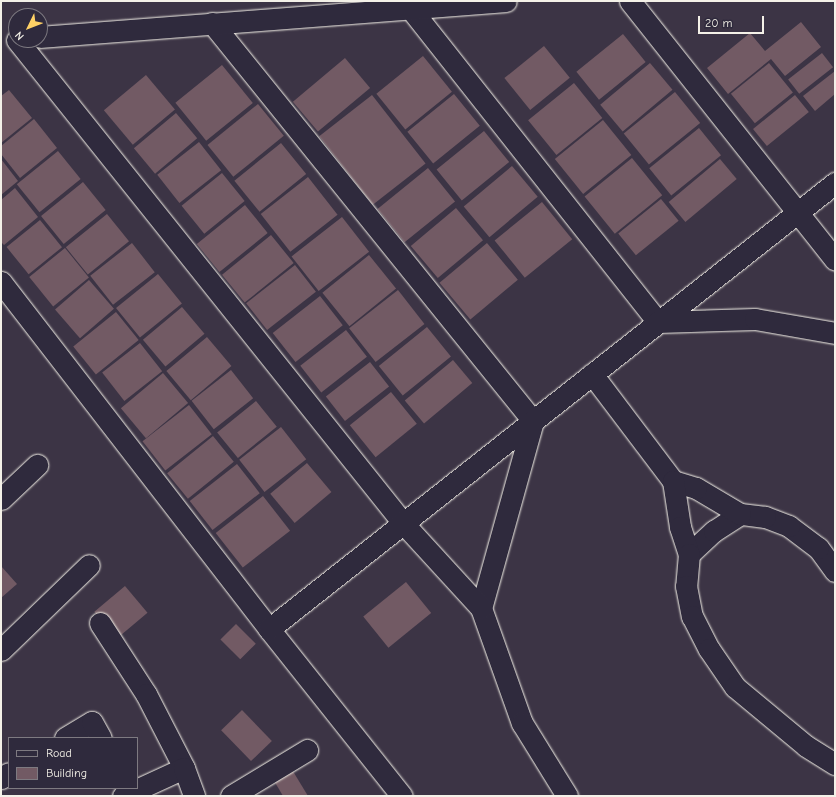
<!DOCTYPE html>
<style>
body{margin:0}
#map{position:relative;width:836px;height:797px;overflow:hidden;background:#3c3445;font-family:"Comic Neue",sans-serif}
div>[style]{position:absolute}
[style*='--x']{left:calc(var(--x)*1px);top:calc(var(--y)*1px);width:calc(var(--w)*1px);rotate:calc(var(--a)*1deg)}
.building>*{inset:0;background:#725a64;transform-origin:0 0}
.roads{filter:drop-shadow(0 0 1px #f4f1e8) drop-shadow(0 0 1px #f4f1e8)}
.minor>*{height:21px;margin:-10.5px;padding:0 10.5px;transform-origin:10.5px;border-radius:10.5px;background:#2f2a3d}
span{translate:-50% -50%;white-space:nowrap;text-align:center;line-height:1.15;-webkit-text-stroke:3px #2f2a3d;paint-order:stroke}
.frame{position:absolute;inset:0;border:2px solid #f4f1e8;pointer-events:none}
.legend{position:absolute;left:8px;top:737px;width:130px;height:52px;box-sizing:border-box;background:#2f2a3d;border:1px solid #7e7a81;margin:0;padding:5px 7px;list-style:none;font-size:12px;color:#f4f1e8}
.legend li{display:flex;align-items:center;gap:8px;height:20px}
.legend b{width:20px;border:1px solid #7e7a81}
.north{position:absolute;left:8px;top:8px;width:40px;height:40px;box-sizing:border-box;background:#2f2a3d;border:1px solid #7e7a81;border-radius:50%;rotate:227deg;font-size:11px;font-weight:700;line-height:16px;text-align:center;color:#f4f1e8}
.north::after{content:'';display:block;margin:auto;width:14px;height:18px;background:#ffd166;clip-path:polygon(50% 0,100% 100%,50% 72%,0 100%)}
.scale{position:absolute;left:698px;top:16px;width:66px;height:18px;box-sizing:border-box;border:2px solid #f4f1e8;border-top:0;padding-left:5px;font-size:12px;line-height:14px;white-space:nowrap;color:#f4f1e8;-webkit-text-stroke:3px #2f2a3d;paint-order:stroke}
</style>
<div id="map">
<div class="building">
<div style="clip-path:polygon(801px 22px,821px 47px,785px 76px,771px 59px,728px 94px,707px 68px,750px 33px,765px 51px)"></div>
<div style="left:623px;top:34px;width:36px;height:60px;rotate:51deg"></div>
<div style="left:544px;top:46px;width:41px;height:51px;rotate:51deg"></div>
<div style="left:822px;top:53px;width:18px;height:43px;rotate:52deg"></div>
<div style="left:423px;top:56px;width:46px;height:60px;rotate:51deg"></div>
<div style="left:345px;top:58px;width:39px;height:68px;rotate:50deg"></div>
<div style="left:650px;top:63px;width:35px;height:65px;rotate:50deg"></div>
<div style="left:769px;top:63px;width:38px;height:49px;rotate:51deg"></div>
<div style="left:222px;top:65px;width:49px;height:60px;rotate:51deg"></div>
<div style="clip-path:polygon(835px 71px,835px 94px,815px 111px,803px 96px)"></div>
<div style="left:146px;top:75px;width:45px;height:55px;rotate:50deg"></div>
<div style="left:574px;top:83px;width:45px;height:59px;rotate:51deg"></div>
<div style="clip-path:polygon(9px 90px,32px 118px,1px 143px,1px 96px)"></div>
<div style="left:675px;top:92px;width:40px;height:66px;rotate:51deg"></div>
<div style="left:454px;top:94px;width:41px;height:60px;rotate:51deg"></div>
<div style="left:372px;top:95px;width:87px;height:67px;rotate:52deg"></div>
<div style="left:795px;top:95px;width:22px;height:54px;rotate:51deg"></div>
<div style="left:258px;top:104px;width:41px;height:65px;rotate:51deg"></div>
<div style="left:176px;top:113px;width:33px;height:55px;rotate:50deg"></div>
<div style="clip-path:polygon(34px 119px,57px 148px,20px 178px,1px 154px,1px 146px)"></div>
<div style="left:603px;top:120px;width:45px;height:62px;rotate:51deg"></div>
<div style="left:699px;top:128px;width:35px;height:64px;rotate:51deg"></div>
<div style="left:484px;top:131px;width:40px;height:61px;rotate:51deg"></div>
<div style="left:199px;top:142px;width:36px;height:53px;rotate:52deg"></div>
<div style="left:281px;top:143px;width:40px;height:60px;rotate:51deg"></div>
<div style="left:58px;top:151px;width:36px;height:53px;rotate:51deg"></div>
<div style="left:632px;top:158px;width:48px;height:61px;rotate:51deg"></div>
<div style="clip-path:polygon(1px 159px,18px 181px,1px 195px)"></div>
<div style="left:720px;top:159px;width:26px;height:67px;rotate:50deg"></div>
<div style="left:512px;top:166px;width:40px;height:63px;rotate:50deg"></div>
<div style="left:428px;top:168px;width:43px;height:65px;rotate:51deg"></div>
<div style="left:222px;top:173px;width:36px;height:52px;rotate:51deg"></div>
<div style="left:308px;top:177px;width:48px;height:60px;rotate:52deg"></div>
<div style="left:83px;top:182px;width:36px;height:54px;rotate:51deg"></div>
<div style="clip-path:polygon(15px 188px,38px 217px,4px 245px,1px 242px,1px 200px)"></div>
<div style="left:661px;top:199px;width:28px;height:55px;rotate:51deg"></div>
<div style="left:542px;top:202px;width:48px;height:61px;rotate:51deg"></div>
<div style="left:245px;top:205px;width:36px;height:62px;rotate:51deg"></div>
<div style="left:456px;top:208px;width:42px;height:59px;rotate:50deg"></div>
<div style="left:107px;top:214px;width:35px;height:53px;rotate:51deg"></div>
<div style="left:342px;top:217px;width:44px;height:64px;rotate:52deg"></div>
<div style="left:40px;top:220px;width:35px;height:43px;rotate:51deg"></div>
<div style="left:271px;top:235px;width:36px;height:63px;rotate:51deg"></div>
<div style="left:132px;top:243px;width:37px;height:53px;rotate:52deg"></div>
<div style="left:487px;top:243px;width:48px;height:62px;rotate:50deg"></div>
<div style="left:65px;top:248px;width:38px;height:46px;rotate:51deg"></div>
<div style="left:369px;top:255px;width:43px;height:60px;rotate:51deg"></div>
<div style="left:295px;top:265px;width:34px;height:62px;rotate:52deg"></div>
<div style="left:158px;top:274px;width:38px;height:54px;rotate:51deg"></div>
<div style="left:89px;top:280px;width:38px;height:45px;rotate:49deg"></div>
<div style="left:398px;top:290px;width:43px;height:62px;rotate:52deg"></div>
<div style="left:320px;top:296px;width:37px;height:60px;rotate:52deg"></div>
<div style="left:182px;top:307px;width:35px;height:51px;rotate:50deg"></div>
<div style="left:116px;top:312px;width:36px;height:55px;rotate:51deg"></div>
<div style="left:427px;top:327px;width:38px;height:62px;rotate:51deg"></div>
<div style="left:346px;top:330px;width:34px;height:58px;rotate:52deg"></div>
<div style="left:207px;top:337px;width:38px;height:53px;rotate:50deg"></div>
<div style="left:140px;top:343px;width:36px;height:48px;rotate:52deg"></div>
<div style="left:453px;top:360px;width:30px;height:63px;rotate:50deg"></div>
<div style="left:370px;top:362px;width:31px;height:56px;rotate:52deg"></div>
<div style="left:231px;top:370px;width:36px;height:50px;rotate:52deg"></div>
<div style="left:163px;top:373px;width:39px;height:55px;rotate:50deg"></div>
<div style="left:391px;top:392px;width:41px;height:53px;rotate:51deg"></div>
<div style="left:256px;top:401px;width:33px;height:50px;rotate:51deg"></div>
<div style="left:189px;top:405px;width:37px;height:59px;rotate:52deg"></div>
<div style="left:281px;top:427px;width:41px;height:53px;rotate:52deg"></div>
<div style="left:213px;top:436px;width:33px;height:59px;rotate:51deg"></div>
<div style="left:307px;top:463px;width:38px;height:48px;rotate:50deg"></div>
<div style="left:237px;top:464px;width:37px;height:60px;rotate:52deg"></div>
<div style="left:263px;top:496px;width:44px;height:60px;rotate:52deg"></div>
<div style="clip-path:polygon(1px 566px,17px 584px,1px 598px)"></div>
<div style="left:406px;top:582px;width:40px;height:55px;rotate:51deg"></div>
<div style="left:125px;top:586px;width:35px;height:40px;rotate:50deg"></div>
<div style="left:236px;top:624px;width:28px;height:22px;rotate:45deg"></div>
<div style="left:242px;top:710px;width:43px;height:29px;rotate:46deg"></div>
<div style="clip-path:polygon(291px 768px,308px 796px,283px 796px,273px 779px)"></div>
</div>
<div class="roads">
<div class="minor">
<div style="--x:630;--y:1;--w:330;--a:51.6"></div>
<div style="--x:410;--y:8;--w:400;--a:51.7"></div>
<div style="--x:658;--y:322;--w:97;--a:-1.8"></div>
<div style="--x:755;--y:319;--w:81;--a:9.9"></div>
<div style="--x:212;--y:23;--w:511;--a:51.11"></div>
<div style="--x:533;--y:421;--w:194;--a:105.5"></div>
<div style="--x:481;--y:608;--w:122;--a:70.4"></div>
<div style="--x:522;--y:723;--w:86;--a:58.3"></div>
<div style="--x:40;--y:37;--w:467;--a:-4.4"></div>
<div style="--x:17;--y:40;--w:618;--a:51.37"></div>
<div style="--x:403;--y:523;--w:115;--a:47.5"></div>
<div style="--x:1;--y:282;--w:438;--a:52.3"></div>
<div style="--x:269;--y:629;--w:213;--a:51.5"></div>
<div style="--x:592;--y:374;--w:134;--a:52.9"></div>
<div style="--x:1;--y:499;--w:50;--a:-43.4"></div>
<div style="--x:689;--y:554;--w:34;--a:-43"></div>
<div style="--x:714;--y:531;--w:31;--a:-33"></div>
<div style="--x:835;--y:571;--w:29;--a:-126"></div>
<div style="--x:818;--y:548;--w:36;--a:-143"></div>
<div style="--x:789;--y:526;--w:26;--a:-159"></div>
<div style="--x:765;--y:517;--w:25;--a:-173"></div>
<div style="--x:740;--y:514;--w:51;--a:-149.4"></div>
<div style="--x:696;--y:488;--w:24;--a:-163"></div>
<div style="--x:673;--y:481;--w:47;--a:81.3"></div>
<div style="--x:680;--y:527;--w:28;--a:72"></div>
<div style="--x:689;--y:554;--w:32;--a:95"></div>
<div style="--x:686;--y:586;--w:31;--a:79"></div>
<div style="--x:692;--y:616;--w:37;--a:63"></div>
<div style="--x:709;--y:649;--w:46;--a:55.6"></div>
<div style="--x:735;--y:687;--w:92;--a:39.7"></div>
<div style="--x:806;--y:746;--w:34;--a:32"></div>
<div style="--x:100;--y:623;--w:85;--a:57.1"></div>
<div style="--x:146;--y:694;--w:83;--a:62.8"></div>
<div style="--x:269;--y:629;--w:721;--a:-38.24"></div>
<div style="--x:1;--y:650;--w:122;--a:-44"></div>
<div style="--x:65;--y:738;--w:31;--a:-31"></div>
<div style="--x:92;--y:722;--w:18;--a:61"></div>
<div style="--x:1;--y:778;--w:9;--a:-32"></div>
<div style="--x:123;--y:796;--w:67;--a:-24.7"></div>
<div style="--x:184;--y:768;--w:30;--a:70"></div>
<div style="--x:231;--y:796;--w:89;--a:-31.2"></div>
</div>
</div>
<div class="frame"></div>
<ul class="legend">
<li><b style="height:5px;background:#2f2a3d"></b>Road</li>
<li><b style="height:11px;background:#725a64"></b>Building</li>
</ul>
<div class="north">N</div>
<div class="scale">20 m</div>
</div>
